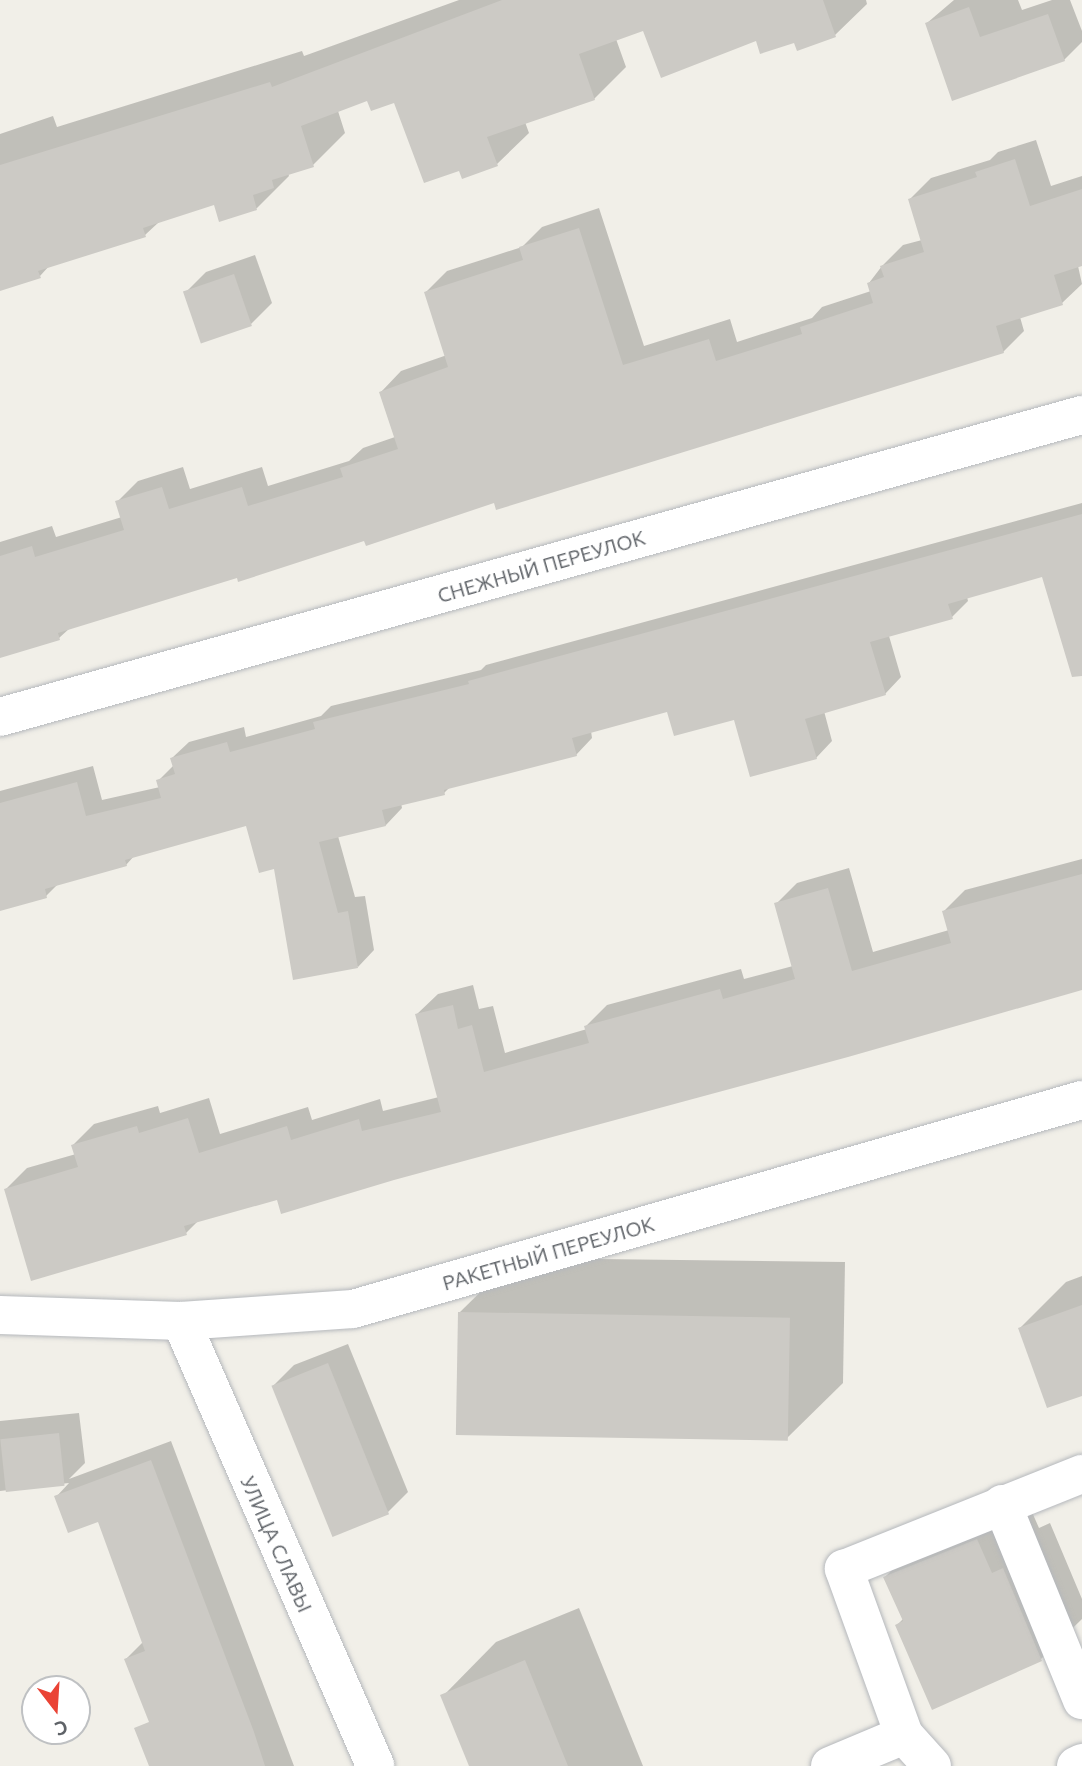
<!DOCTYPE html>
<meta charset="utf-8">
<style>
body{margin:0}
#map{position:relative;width:1082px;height:1766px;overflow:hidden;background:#f1efe8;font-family:Ubuntu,sans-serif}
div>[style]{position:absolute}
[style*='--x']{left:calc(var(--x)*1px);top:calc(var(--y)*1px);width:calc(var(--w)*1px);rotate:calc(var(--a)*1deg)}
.shadow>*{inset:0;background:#0003}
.building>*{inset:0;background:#cccac5;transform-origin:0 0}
.roads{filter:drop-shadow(0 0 2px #b5b8bc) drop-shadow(0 0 2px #b5b8bc)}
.minor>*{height:38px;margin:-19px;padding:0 19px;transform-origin:19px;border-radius:19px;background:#fff}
span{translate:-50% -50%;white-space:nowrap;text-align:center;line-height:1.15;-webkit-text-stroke:5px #fff;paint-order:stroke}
.street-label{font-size:21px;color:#5f6368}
.north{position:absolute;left:21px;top:1675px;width:70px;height:70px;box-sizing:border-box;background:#fff;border:2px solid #bfc1c3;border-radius:50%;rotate:163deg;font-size:19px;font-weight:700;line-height:28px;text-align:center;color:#5f6368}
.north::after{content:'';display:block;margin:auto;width:24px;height:32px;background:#ea4335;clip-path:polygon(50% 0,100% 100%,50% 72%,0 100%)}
</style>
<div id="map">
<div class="shadow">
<div style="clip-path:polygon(459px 0,866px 0,867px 4px,835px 35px,795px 40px,644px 29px,616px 39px,626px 67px,594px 99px,525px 122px,529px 133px,497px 164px,460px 169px,395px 101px,368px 99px,338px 111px,345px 133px,313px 165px,288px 173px,289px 176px,257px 208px,220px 219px,215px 203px,159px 222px,145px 235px,50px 265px,40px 276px,0 289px,0 134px,53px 116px,57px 127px,302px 51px,304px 56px)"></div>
<div style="clip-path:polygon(954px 0,1018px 0,1022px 10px,1052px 0,1070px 0,1082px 31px,1082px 42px,1064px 60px,927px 23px)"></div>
<div style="clip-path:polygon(1036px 140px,1051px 186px,1082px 176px,1082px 264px,1078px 266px,1082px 284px,1062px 303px,1020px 317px,1024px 331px,1003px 352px,238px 576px,70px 628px,59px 638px,0 656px,0 542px,52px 526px,56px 537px,122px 517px,117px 502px,138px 481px,183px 467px,190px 489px,262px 467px,268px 486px,349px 461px,363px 448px,395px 437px,381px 392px,401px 371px,447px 355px,426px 292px,447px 271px,522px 247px,542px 227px,599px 208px,644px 346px,730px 319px,737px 342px,812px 318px,822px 307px,871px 291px,869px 283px,882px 266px,903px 245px,922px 240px,910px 199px,931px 178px,990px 160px,998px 152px)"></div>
<div style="clip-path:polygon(255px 255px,272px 303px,251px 324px,185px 293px,206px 272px)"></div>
<div style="clip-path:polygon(1082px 503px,1082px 672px,1044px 574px,967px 597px,968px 601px,952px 617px,889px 636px,901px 677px,885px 694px,824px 711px,832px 741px,816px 758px,736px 718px,668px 710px,591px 731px,592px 738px,576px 755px,451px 786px,444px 793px,401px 803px,402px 808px,386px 825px,338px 836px,355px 897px,365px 896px,374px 950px,358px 967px,248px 824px,135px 855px,126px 865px,59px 883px,46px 896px,0 909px,0 791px,93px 766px,102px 800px,160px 787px,158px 781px,174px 765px,172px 758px,189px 742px,244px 727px,246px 737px,321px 716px,331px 706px,481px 670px,486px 665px)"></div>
<div style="clip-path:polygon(1082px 859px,1082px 989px,278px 1198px,199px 1220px,186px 1233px,6px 1189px,27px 1168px,76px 1154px,73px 1145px,94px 1124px,158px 1106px,160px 1113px,209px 1098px,220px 1134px,308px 1107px,312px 1120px,380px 1099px,383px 1111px,439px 1097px,417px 1014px,438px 994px,473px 985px,479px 1009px,493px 1006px,505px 1053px,587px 1029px,586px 1026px,607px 1005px,741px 969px,744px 979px,793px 966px,776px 904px,797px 883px,849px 868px,873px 952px,949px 930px,944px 911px,965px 890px)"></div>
<div style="clip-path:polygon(515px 1258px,845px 1262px,843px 1383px,787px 1438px,459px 1313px)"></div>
<div style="clip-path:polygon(1082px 1276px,1082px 1394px,1020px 1328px,1066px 1282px)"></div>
<div style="clip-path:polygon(348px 1344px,408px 1492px,387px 1513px,333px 1535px,273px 1386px,294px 1365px)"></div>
<div style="clip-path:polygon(79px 1413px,85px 1463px,69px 1479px,171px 1441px,294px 1766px,169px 1766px,126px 1659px,143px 1642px,99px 1520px,56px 1497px,69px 1483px,0 1491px,0 1421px)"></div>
<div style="clip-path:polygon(1024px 1494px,1039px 1528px,1050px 1523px,1082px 1599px,1082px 1619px,1041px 1659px,933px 1707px,897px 1625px,903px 1619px,885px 1577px,931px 1531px)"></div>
<div style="clip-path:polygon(579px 1608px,643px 1766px,471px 1766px,443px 1696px,496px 1642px)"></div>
</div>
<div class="building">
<div style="clip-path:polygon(502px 0,823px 0,836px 37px,797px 51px,794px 43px,760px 54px,756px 41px,661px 78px,643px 31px,579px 54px,595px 100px,487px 137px,498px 166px,462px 179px,459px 171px,424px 183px,394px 103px,371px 111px,367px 101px,301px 126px,314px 167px,272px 180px,274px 188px,253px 195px,257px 210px,219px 222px,214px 205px,143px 228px,146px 237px,38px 271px,41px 278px,0 291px,0 165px,270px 82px,272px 87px)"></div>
<div style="clip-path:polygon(969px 7px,980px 37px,1048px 14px,1065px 61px,952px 101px,925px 23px)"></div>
<div style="clip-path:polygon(1015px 159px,1030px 206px,1082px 189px,1082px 266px,1054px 275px,1063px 305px,996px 326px,1004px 353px,496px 510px,494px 503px,366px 546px,364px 541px,238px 582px,237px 578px,58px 633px,60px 640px,0 658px,0 556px,32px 546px,35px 557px,124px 530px,115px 501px,162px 487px,169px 509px,242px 487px,248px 506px,343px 477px,340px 468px,398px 449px,379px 392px,448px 367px,424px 292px,523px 260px,519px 247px,579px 228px,623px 365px,709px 339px,716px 361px,802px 334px,800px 327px,873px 303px,867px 283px,884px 277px,880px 266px,924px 252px,908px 199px,977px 177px,975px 172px)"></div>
<div style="left:234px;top:274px;width:55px;height:54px;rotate:71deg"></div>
<div style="clip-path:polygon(1082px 514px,1082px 676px,1072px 677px,1042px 577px,948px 604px,953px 619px,870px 642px,886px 695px,805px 719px,817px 759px,750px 777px,734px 720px,674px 736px,667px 712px,572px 738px,577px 756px,444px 790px,445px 795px,382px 810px,386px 826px,319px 842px,338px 913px,348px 911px,358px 968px,293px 980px,274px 869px,259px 873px,246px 826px,125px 860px,127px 866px,45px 889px,47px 898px,0 911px,0 803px,77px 782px,86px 816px,161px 798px,156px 780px,175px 774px,170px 758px,227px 742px,230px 752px,315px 729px,313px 722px,469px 684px,468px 681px)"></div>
<div style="clip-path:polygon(1082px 874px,1082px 990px,848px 1057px,394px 1180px,281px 1214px,277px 1200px,184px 1226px,187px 1235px,31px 1281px,4px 1189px,78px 1167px,71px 1145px,137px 1126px,139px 1133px,188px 1118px,199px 1153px,287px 1126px,291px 1140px,359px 1119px,362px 1131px,441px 1112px,415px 1014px,453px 1005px,458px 1029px,472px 1025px,484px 1072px,589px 1043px,584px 1026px,720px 989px,723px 999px,795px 979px,774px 903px,828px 888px,852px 971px,951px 943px,942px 911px)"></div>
<div style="clip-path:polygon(1082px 1305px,1082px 1396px,1047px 1408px,1018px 1328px)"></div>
<div style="left:458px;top:1312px;width:332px;height:123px;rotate:1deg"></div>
<div style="left:328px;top:1363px;width:163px;height:61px;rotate:68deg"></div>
<div style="left:59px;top:1433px;width:53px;height:59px;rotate:84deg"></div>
<div style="clip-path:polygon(151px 1460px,254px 1732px,265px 1766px,149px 1766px,134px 1728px,149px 1722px,124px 1659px,145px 1651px,98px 1522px,68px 1533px,54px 1496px)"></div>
<div style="clip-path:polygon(977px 1539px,992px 1573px,1003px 1568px,1042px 1661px,932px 1710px,895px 1625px,903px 1621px,883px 1577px)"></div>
<div style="clip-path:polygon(525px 1660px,568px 1766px,469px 1766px,440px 1695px)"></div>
</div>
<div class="roads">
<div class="minor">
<div style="--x:0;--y:717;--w:1123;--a:-15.6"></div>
<div style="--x:0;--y:1315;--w:181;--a:1.9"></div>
<div style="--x:181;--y:1321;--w:172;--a:-4"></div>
<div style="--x:353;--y:1309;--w:758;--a:-16"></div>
<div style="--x:181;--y:1321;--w:485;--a:66.4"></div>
<div style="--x:1002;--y:1504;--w:212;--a:67.8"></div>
<div style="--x:830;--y:1766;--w:80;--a:-22.7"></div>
<div style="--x:932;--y:1766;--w:42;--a:-132.1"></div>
<div style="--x:904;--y:1735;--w:177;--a:-109.9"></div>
<div style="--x:844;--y:1569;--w:256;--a:-21.8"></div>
<div style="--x:1076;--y:1766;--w:7;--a:-27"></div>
</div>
</div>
<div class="street-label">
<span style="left:541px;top:566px;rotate:-16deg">СНЕЖНЫЙ ПЕРЕУЛОК</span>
<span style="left:548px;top:1253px;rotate:-16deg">РАКЕТНЫЙ ПЕРЕУЛОК</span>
<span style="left:277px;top:1544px;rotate:66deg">УЛИЦА СЛАВЫ</span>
</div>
<div class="north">С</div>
</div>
